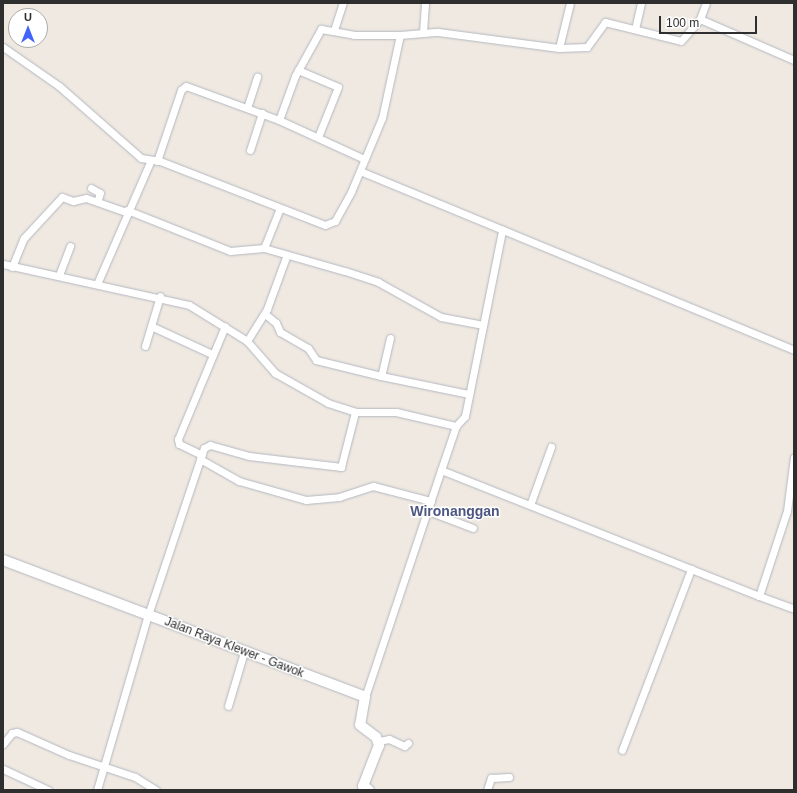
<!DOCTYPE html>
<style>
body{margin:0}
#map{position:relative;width:797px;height:793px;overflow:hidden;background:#efe9e1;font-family:Helvetica,sans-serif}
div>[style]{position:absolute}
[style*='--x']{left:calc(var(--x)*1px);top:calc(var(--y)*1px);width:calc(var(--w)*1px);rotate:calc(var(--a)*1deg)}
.roads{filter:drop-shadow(0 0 1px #b4b7c1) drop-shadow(0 0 1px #b4b7c1)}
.street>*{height:7px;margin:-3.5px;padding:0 3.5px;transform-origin:3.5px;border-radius:3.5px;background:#fff}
.secondary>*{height:10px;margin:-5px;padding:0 5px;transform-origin:5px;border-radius:5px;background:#fff}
span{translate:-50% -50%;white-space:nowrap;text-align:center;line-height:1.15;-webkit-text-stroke:3px #fff;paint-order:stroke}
.street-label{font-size:12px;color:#2e2e2e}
.quarter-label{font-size:14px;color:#4d5680;font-weight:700}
.frame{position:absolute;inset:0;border:4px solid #2e2e2e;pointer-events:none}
.north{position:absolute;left:8px;top:8px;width:40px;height:40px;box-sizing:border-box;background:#fff;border:1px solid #ababab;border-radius:50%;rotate:0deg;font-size:11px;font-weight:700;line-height:16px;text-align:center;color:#2e2e2e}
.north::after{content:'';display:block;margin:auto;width:14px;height:18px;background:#4264fb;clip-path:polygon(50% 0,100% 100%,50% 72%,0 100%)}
.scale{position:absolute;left:659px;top:16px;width:98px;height:18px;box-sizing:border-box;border:2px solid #2e2e2e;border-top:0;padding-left:5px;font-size:12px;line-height:14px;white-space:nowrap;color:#2e2e2e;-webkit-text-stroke:3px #fff;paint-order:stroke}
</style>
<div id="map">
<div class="roads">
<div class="street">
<div style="--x:706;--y:3;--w:17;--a:111"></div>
<div style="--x:700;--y:19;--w:103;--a:23.6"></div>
<div style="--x:635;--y:29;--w:27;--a:-77"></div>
<div style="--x:334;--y:30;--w:28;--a:-72"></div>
<div style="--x:423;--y:32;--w:29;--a:-86"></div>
<div style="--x:3;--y:47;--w:68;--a:34.9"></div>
<div style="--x:59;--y:86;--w:109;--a:41.3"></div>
<div style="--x:141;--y:158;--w:19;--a:9"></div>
<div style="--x:160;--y:161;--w:177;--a:21.2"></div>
<div style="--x:325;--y:225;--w:11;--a:-22"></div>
<div style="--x:335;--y:221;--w:33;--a:-61"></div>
<div style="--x:351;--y:192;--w:80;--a:-67.3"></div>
<div style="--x:382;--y:118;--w:85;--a:-77.8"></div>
<div style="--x:400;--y:35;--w:38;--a:-5"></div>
<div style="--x:438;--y:32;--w:122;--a:7.5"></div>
<div style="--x:559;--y:48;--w:46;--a:-76.3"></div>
<div style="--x:559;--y:48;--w:28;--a:-2"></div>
<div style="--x:587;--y:47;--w:31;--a:-54"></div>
<div style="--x:605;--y:22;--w:78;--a:14"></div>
<div style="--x:681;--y:41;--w:29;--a:-49"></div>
<div style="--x:298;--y:70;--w:43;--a:23"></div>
<div style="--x:338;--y:87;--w:54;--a:111.8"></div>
<div style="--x:247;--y:108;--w:33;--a:-72"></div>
<div style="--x:279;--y:120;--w:47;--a:-70"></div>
<div style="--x:295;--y:76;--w:54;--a:-61"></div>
<div style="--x:321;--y:29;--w:34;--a:10"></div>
<div style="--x:354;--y:35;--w:46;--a:0"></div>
<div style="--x:250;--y:150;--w:39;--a:-72"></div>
<div style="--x:157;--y:161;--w:75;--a:-71.3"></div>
<div style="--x:181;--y:90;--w:6;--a:-39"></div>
<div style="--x:186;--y:86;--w:99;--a:20.1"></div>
<div style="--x:279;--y:120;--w:94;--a:24.6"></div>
<div style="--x:360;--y:171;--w:469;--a:22.4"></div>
<div style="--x:91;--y:188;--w:10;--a:29"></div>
<div style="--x:100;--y:193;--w:9;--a:108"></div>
<div style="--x:127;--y:210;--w:111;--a:21.7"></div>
<div style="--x:230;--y:251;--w:34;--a:-5"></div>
<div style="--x:264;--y:248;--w:84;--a:15.9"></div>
<div style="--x:345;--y:271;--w:35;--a:18"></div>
<div style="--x:378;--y:282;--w:72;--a:29.1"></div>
<div style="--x:441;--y:317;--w:43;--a:10.8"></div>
<div style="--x:264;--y:248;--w:43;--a:-68.2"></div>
<div style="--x:3;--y:264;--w:190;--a:12.4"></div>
<div style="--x:189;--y:305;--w:68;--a:31.8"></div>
<div style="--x:247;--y:341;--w:43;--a:48.8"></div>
<div style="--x:275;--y:373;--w:61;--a:29.5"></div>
<div style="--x:328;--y:403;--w:28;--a:18"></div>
<div style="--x:355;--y:412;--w:41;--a:0"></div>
<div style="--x:396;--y:412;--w:62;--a:13.1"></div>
<div style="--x:12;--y:267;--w:31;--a:-68"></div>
<div style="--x:24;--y:238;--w:56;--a:-47.2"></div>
<div style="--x:62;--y:197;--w:12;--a:20"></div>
<div style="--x:73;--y:201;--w:13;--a:-13"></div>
<div style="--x:86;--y:198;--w:42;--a:19.3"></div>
<div style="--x:59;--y:275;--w:31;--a:-69"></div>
<div style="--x:97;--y:284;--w:133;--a:-66.5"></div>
<div style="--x:265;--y:314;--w:14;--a:39"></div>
<div style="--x:276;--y:323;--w:10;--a:66"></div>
<div style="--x:280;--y:332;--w:32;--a:30"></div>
<div style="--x:308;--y:348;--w:14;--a:56"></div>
<div style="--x:316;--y:360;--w:67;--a:13.8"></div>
<div style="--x:151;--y:326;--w:67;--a:24.7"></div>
<div style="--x:390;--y:338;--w:39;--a:103"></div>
<div style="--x:381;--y:376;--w:90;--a:11.6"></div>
<div style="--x:247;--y:341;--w:38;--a:-58"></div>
<div style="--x:267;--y:309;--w:55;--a:-69.9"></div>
<div style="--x:145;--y:346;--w:52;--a:-73.3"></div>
<div style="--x:202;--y:455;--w:25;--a:-154"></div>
<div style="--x:179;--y:444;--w:5;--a:-101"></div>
<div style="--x:178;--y:439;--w:122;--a:-67.4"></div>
<div style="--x:200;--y:459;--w:45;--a:29.4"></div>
<div style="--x:239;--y:481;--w:70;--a:15.8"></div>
<div style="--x:306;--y:500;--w:33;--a:-5"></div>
<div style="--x:339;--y:497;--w:36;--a:-18"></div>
<div style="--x:373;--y:486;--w:60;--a:14.5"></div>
<div style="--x:441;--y:470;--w:46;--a:-71.2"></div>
<div style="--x:456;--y:426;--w:13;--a:-48"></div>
<div style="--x:465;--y:416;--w:190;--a:-78.7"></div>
<div style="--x:530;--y:505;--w:62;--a:-70.1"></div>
<div style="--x:428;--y:511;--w:48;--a:20.7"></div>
<div style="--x:759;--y:596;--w:37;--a:20"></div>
<div style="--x:365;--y:697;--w:239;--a:-71.5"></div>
<div style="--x:441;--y:470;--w:342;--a:21.6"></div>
<div style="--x:759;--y:596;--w:89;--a:-71.8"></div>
<div style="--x:787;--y:511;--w:54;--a:-82.6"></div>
<div style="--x:228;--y:706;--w:56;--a:-73.5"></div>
<div style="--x:378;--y:741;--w:11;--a:-10"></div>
<div style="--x:389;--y:739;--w:17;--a:25"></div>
<div style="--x:404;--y:746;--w:5;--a:-37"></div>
<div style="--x:3;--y:744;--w:14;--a:-51"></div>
<div style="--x:12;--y:733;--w:5;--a:-11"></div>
<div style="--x:17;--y:732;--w:57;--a:23.9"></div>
<div style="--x:69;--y:755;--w:70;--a:18.4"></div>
<div style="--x:135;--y:777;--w:25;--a:32"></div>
<div style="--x:622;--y:750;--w:194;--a:-69.1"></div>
<div style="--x:3;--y:769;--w:50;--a:25"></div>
<div style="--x:97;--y:790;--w:182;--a:-73.8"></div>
<div style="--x:148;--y:615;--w:176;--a:-71.5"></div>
<div style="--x:204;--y:448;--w:7;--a:-27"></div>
<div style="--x:210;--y:445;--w:41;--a:15.8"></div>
<div style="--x:249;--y:456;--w:93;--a:6.8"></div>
<div style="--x:341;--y:467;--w:57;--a:-75.7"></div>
<div style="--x:487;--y:790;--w:13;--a:-72"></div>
<div style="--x:491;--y:778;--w:18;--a:-3"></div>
</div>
<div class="secondary">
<div style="--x:3;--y:560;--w:387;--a:20.7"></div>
<div style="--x:365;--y:697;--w:28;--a:100"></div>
<div style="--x:360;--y:725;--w:20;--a:37"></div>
<div style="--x:376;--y:737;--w:9;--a:69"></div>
<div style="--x:379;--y:745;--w:44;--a:111.3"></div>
<div style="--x:363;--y:786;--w:7;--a:34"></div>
</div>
</div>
<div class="street-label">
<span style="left:234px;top:648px;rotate:21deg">Jalan Raya Klewer - Gawok</span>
</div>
<div class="quarter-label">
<span style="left:455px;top:511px">Wironanggan</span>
</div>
<div class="frame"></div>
<div class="north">U</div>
<div class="scale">100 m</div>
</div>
